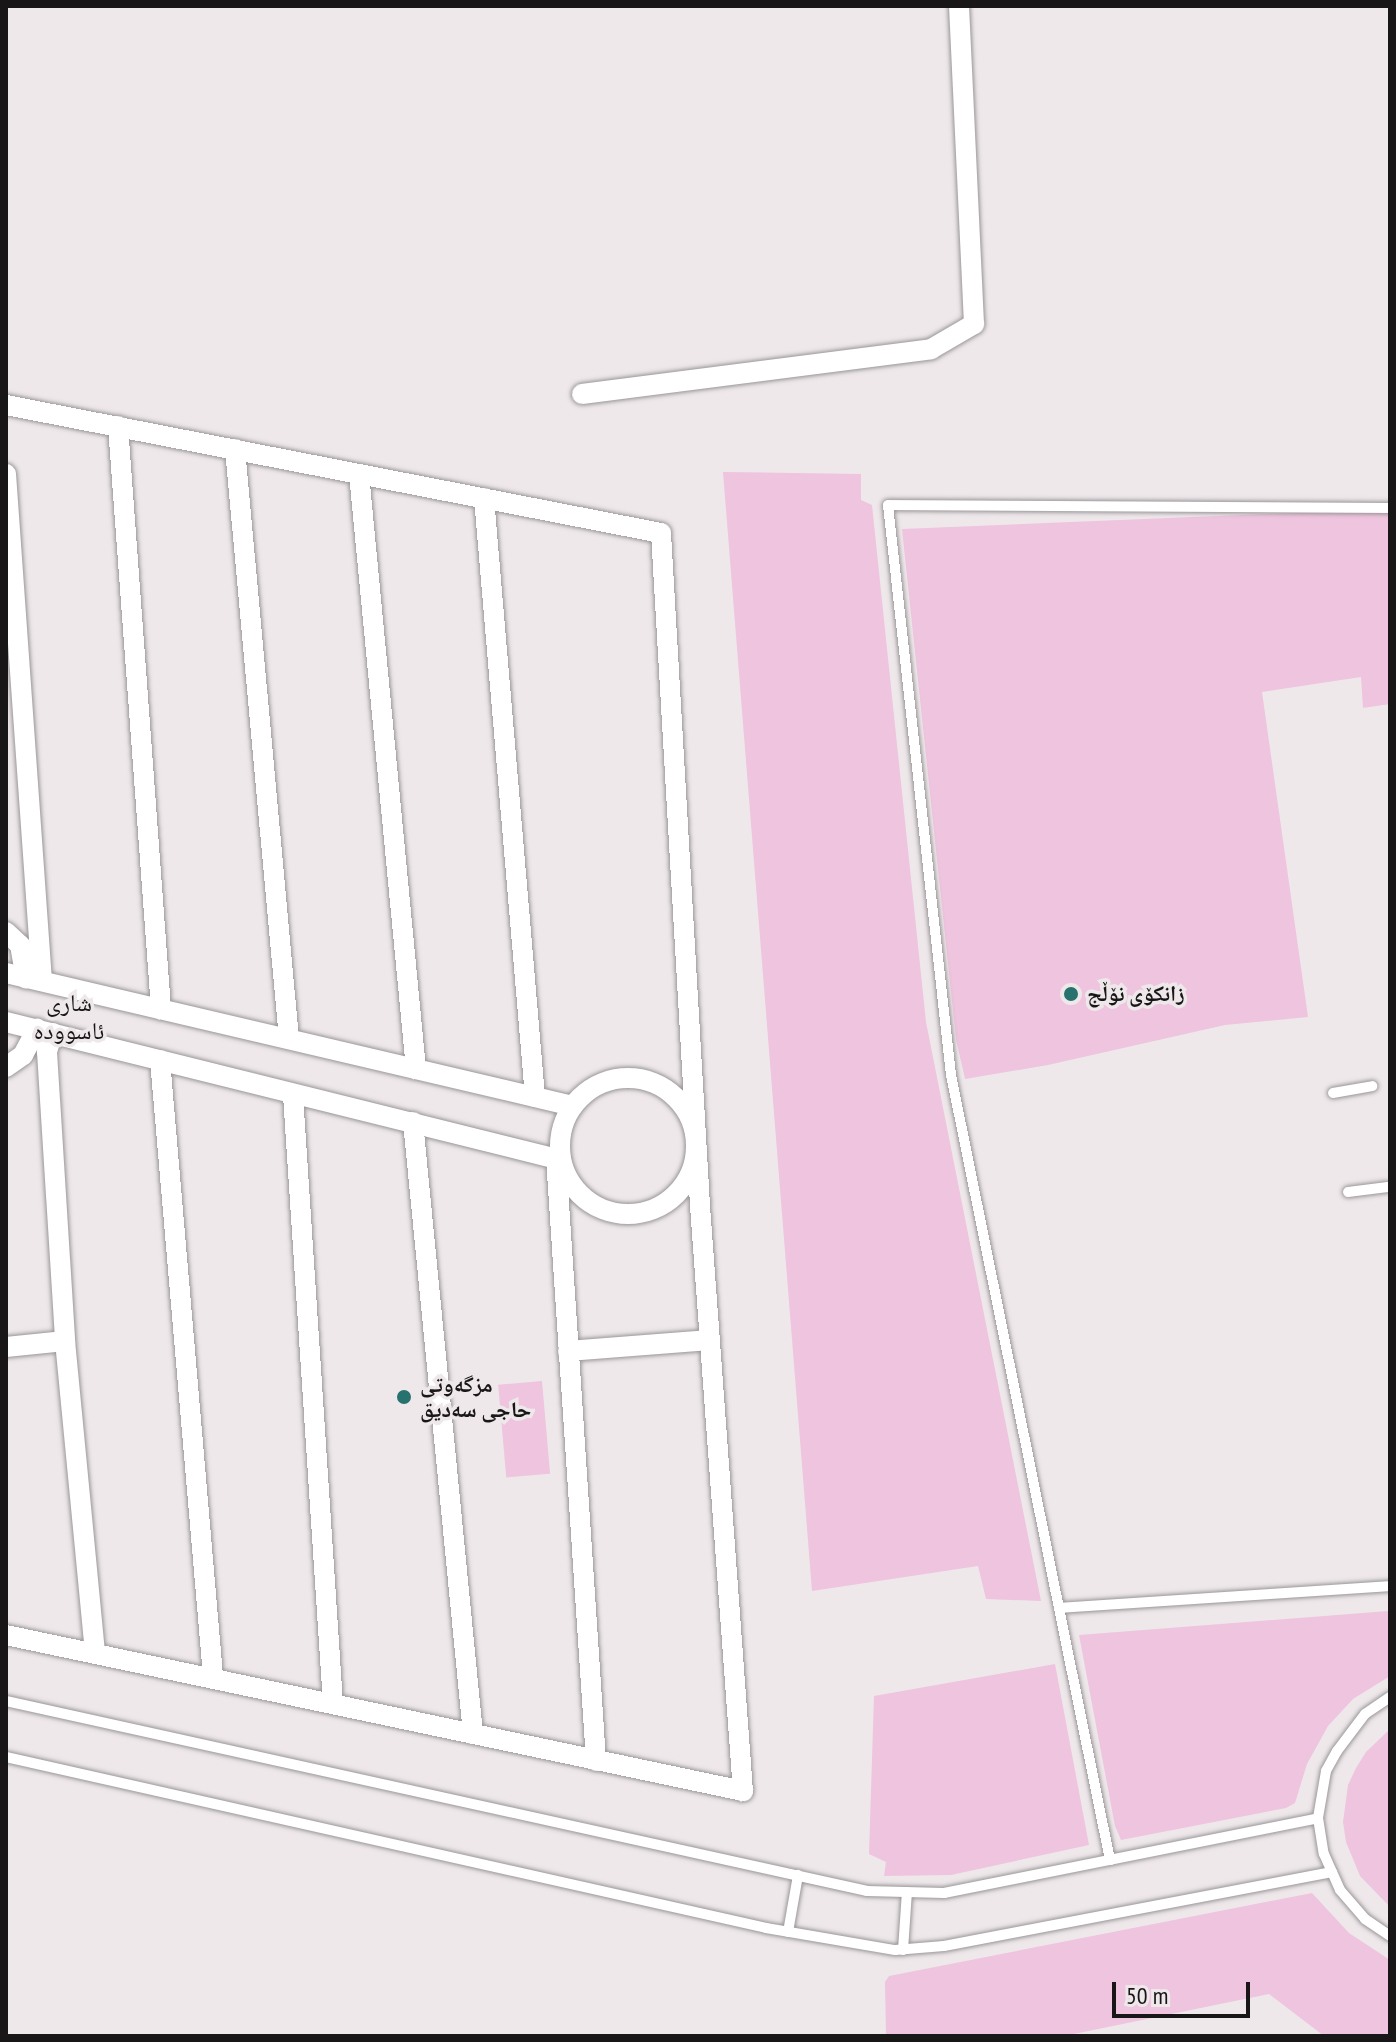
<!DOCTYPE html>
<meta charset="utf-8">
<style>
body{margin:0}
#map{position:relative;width:1396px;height:2042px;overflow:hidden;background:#eee8eb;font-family:"PT Sans Narrow","Noto Naskh Arabic",sans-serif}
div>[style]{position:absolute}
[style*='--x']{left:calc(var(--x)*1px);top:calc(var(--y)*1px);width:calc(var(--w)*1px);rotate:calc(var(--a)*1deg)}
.green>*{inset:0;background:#efc4de;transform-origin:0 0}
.roads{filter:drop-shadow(0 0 2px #9a9698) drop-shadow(0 0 2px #9a9698)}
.lane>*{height:10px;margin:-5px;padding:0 5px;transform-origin:5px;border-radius:5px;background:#fff}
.street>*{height:20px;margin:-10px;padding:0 10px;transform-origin:10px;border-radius:10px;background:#fff}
.street>.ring{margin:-10px;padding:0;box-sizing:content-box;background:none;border:20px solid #fff;border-radius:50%}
.dots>*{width:22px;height:22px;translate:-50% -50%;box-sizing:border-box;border:4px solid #eee8eb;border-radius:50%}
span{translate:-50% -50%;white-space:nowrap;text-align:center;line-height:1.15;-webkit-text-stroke:7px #eee8eb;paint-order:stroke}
.poi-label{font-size:22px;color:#181617;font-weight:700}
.left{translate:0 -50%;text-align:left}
.neighbourhood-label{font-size:24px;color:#181617}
.frame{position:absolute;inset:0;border:8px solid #181617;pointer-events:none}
.scale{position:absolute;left:1112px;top:1982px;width:138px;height:36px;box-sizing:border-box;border:4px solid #181617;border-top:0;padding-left:10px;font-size:24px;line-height:28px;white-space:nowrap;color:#181617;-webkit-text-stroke:6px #eee8eb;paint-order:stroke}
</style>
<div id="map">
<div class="green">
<div style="clip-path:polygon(723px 472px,861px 474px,861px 500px,872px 505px,926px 1022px,1041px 1601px,986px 1599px,978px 1566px,812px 1591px)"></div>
<div style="clip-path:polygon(1390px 509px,1390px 704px,1363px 708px,1361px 677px,1262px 692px,1308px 1017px,1225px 1025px,1048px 1065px,965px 1079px,956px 1039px,902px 529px)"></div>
<div style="left:542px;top:1381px;width:93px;height:44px;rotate:85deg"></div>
<div style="clip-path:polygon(1388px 1611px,1390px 1676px,1353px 1699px,1328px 1726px,1307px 1764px,1295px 1803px,1286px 1808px,1121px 1840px,1115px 1826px,1079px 1635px)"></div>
<div style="clip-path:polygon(1055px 1664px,1089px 1845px,951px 1875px,884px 1876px,886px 1862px,869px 1854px,874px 1696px)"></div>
<div style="clip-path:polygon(1390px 1729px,1390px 1907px,1360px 1876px,1346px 1842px,1343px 1822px,1348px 1785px,1356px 1768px,1366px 1752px)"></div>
<div style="clip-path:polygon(1312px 1893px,1349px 1933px,1390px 1960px,1390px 2036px,1324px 2036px,1269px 1994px,1064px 2036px,886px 2036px,885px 1982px,889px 1976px)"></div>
</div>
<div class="roads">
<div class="lane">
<div style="--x:1333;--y:1093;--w:40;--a:-10"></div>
<div style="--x:1348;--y:1192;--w:40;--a:-7.1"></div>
<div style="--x:1059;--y:1608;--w:332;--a:-3.8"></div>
<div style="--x:1390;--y:1697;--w:30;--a:146"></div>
<div style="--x:1365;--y:1714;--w:46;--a:127.1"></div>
<div style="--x:1337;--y:1751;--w:23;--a:119"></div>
<div style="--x:1326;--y:1771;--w:48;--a:99.7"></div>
<div style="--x:1318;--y:1818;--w:36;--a:81"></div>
<div style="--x:1324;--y:1854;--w:39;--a:66"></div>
<div style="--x:1340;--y:1890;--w:38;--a:49"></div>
<div style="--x:1365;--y:1919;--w:30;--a:34"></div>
<div style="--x:6;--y:1701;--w:882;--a:12.44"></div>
<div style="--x:867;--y:1891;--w:77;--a:1.5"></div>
<div style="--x:944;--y:1893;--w:381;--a:-11.3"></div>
<div style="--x:6;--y:1757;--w:779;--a:12.68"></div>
<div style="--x:766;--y:1928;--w:131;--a:9.7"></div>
<div style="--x:895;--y:1950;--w:49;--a:-4.7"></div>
<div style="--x:944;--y:1946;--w:395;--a:-10.8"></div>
<div style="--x:1110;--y:1860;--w:801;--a:-101.45"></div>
<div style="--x:951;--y:1075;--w:573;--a:-96.31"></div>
<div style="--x:888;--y:505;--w:502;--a:0.34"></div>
<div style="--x:788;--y:1932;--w:58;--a:-80"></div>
<div style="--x:903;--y:1950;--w:58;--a:-86.1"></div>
</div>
<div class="street">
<div style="--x:582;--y:394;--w:352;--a:-7.3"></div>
<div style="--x:931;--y:349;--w:50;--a:-30.2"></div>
<div style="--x:974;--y:324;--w:318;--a:-92.7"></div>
<div style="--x:6;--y:405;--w:667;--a:11.06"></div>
<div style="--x:661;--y:533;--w:674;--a:86.68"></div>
<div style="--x:700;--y:1206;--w:587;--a:85.8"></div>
<div style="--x:743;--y:1791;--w:753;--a:-168.05"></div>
<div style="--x:118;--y:426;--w:585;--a:85.78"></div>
<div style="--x:235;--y:449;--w:592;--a:84.77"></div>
<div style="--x:6;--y:474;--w:508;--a:85.94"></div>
<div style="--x:359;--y:474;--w:598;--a:84.53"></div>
<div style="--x:484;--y:498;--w:601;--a:85.13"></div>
<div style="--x:6;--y:932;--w:19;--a:43"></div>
<div style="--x:20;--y:945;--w:34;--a:80"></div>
<div style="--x:6;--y:973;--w:582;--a:13.2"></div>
<div style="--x:6;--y:1022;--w:572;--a:13.96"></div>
<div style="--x:53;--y:1033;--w:20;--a:108"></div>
<div style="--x:47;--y:1052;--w:290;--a:86.4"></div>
<div style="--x:65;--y:1341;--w:314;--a:84.5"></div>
<div style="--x:160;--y:1060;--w:618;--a:85.08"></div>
<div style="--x:6;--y:1067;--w:21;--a:-35"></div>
<div style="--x:23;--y:1055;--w:30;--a:-62"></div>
<div class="ring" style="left:560px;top:1078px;width:116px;height:116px"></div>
<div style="--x:293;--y:1095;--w:609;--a:86.24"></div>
<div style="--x:413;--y:1122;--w:615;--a:84.4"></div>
<div style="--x:556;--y:1158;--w:604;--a:86.2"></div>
<div style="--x:6;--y:1347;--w:59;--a:-5.8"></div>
<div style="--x:568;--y:1351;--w:142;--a:-4.4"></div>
</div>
</div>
<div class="dots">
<div style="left:1071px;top:994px;background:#27716e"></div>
<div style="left:404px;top:1397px;background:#27716e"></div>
</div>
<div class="poi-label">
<span class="left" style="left:1087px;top:994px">زانکۆی نۆڵج</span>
<span class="left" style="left:420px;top:1397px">مزگەوتی<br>حاجی سەدیق</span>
</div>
<div class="neighbourhood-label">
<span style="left:69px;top:1017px">شاری<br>ئاسوودە</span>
</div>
<div class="frame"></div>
<div class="scale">50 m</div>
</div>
